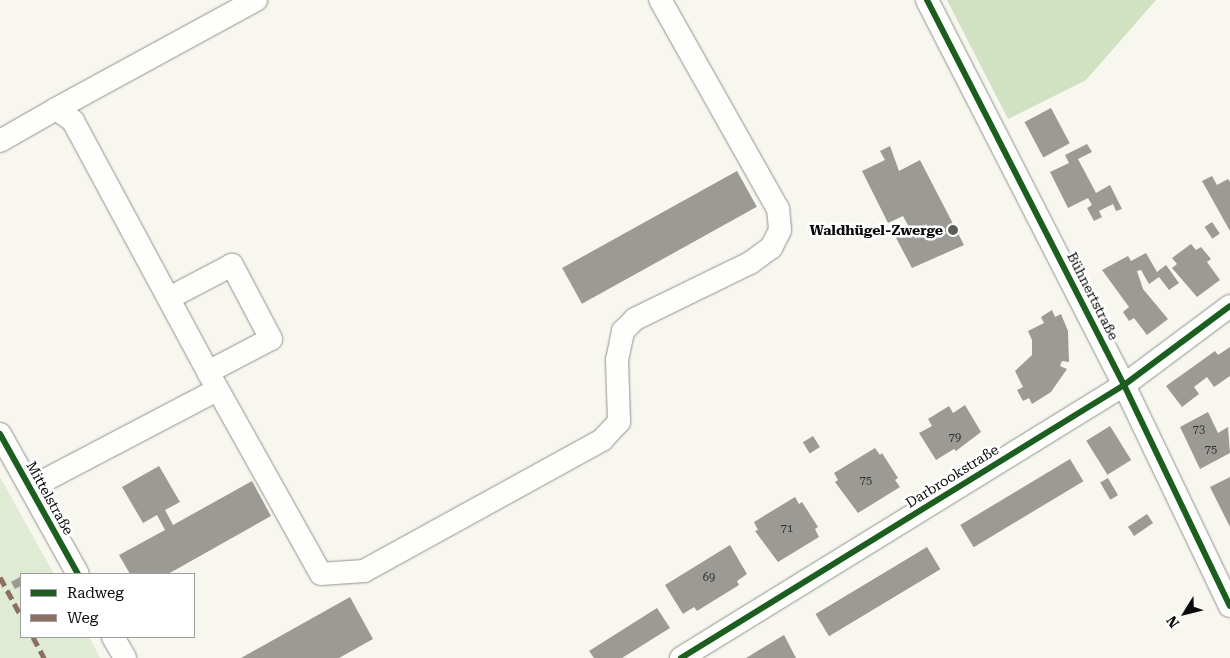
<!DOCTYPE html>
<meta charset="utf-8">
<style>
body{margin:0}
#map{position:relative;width:1230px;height:658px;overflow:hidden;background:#f8f7ef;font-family:"Roboto Serif",serif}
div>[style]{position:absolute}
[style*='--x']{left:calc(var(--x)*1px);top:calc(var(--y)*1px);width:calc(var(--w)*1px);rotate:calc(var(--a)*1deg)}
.green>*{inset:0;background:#dfebd2}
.forest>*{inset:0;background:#d0e2c1}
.building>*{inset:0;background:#9b9a95;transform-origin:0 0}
.roads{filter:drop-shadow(0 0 1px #92918e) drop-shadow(0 0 1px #92918e)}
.minor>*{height:22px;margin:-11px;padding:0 11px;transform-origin:11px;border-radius:11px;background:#fefefd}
.quiet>*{height:5px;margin-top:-2.5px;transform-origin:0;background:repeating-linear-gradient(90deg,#8d6e63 0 10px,transparent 0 15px)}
.cycleway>*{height:6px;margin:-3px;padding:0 3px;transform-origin:3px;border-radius:3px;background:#1b5e20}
.dots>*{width:14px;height:14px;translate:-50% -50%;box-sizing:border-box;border:2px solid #fff;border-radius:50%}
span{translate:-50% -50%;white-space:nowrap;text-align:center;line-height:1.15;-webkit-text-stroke:5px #fff;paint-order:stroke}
.number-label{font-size:11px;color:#2f2f2e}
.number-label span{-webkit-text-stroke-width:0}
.poi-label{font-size:14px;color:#0b0b0b;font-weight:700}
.right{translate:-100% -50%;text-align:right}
.street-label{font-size:14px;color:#0b0b0b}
.legend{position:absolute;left:20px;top:573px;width:175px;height:65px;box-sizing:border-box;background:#fff;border:1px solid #9d9d9d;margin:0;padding:6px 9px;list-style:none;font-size:15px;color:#0b0b0b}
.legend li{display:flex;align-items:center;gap:10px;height:25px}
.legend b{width:25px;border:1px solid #9d9d9d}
.north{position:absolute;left:1160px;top:588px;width:50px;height:50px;-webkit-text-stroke:4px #fff;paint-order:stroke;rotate:234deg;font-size:14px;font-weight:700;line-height:20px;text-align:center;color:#0b0b0b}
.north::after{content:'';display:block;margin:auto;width:18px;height:22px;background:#0b0b0b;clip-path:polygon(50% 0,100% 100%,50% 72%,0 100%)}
</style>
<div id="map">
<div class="green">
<div style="clip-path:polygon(0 477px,54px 574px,21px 574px,21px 637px,89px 637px,100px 658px,0 658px)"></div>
</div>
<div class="forest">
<div style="clip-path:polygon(947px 0,1156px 0,1086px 80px,1008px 119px)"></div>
</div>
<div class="building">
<div style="left:1051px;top:108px;width:40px;height:30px;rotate:62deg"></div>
<div style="clip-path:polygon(1087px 144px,1092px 152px,1078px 159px,1096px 193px,1110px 185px,1122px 209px,1116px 211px,1113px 204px,1099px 211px,1102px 217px,1094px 221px,1087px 208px,1092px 205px,1088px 198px,1068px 208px,1050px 172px,1069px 163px,1065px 155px)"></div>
<div style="clip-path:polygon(890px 146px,899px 171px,920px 160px,964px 245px,912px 268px,894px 234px,909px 227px,903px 216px,888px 223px,862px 171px,885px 160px,880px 151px)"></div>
<div style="left:737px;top:171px;width:41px;height:200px;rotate:61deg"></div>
<div style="clip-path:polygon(1212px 176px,1217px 185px,1228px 179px,1230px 182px,1230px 231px,1202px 181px)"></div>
<div style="left:1212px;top:222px;width:14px;height:9px;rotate:56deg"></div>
<div style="clip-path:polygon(1191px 244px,1196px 250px,1201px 247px,1211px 259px,1207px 262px,1220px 280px,1197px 297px,1172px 268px,1177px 264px,1172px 258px)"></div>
<div style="clip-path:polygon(1146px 253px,1157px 272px,1166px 265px,1179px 283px,1169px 290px,1159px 277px,1149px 284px,1141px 270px,1137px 271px,1143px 289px,1168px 319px,1147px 335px,1134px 318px,1129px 321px,1123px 312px,1129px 307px,1102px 270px,1128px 256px,1131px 261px)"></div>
<div style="clip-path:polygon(1052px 310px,1055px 317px,1061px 314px,1068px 331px,1069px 362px,1062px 361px,1060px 366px,1067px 369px,1051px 392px,1032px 404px,1029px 398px,1023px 401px,1017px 390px,1023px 387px,1015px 371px,1032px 355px,1032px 340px,1028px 331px,1044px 323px,1041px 317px)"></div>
<div style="clip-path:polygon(1230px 347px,1230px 376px,1214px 387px,1207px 377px,1194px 387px,1199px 394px,1182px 407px,1166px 386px,1215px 351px,1218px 355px)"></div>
<div style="clip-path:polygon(965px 405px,981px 432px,956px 451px,954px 449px,936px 460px,919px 433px,932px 426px,928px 419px,949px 406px,953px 413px)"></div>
<div style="clip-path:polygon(1208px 412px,1218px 433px,1228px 427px,1230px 453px,1200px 469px,1180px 427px)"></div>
<div style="left:1110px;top:426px;width:40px;height:28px;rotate:58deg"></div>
<div style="left:813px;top:436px;width:13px;height:12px;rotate:58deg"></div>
<div style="clip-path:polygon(875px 448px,880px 455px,882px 453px,898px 478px,895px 480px,900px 487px,858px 513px,835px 482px,838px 480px,834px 473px)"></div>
<div style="left:1070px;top:459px;width:26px;height:128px;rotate:59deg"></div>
<div style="clip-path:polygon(159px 466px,180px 502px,165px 510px,173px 525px,252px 481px,271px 516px,168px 574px,130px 574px,119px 555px,165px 530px,157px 515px,143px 523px,122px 487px)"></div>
<div style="clip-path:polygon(1230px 477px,1230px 527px,1210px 487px)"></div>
<div style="left:1108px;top:478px;width:20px;height:9px;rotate:60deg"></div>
<div style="clip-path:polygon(795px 497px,799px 504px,802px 502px,818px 527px,815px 529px,819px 537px,778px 562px,755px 531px,758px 530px,754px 522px)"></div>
<div style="left:1147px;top:514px;width:11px;height:23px;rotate:56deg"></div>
<div style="clip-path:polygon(730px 545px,747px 574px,737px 581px,739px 585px,697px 611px,694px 607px,683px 614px,665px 585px)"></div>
<div style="left:927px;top:547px;width:26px;height:130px;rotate:59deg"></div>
<div style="clip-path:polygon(20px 577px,21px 586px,15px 589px,11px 582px)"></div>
<div style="clip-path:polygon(350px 597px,373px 639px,339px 658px,241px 658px)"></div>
<div style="clip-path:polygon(657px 608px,670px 628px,622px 658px,594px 658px,589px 651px)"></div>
<div style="clip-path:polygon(784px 635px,796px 658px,746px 658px)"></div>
</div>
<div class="roads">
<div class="minor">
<div style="--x:927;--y:0;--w:432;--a:62.9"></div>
<div style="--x:1124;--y:385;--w:245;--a:64.4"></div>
<div style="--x:56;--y:109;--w:228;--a:-28.6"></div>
<div style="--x:0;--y:141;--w:64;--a:-29.7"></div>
<div style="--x:56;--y:109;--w:21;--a:35"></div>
<div style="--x:73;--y:121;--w:285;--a:61.7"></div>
<div style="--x:208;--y:372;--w:71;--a:-27.6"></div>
<div style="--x:271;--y:339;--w:84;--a:-117.8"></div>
<div style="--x:232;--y:265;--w:71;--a:152.4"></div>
<div style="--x:208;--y:372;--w:231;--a:60.8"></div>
<div style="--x:321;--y:574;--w:43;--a:-4"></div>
<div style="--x:364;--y:571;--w:272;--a:-28.8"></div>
<div style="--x:602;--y:440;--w:25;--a:-47"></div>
<div style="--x:619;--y:422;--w:62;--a:-91.8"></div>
<div style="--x:617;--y:360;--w:30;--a:-78"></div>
<div style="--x:623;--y:331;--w:17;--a:-45"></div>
<div style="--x:635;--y:319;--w:128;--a:-26"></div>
<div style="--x:750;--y:263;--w:26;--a:-36"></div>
<div style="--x:771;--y:248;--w:20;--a:-63"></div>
<div style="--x:780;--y:230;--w:21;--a:-95"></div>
<div style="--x:778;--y:209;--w:240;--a:-119.4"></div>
<div style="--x:0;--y:434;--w:160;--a:60.9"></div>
<div style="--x:30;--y:488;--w:211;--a:-27.7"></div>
<div style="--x:113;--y:637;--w:24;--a:60"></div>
<div style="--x:681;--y:658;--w:520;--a:-31.64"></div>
<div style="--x:1124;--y:385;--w:132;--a:-36.7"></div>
</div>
</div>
<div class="quiet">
<div style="--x:0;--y:577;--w:44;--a:61.7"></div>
<div style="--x:33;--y:637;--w:24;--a:62"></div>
</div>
<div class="cycleway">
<div style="--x:927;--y:0;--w:432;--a:62.9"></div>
<div style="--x:1124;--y:385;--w:245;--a:64.4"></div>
<div style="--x:0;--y:434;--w:160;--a:60.9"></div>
<div style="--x:681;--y:658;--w:520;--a:-31.64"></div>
<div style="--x:1124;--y:385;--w:132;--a:-36.7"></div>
</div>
<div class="dots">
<div style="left:953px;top:230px;background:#5e5e5b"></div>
</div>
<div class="number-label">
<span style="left:1199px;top:430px">73</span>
<span style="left:955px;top:438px">79</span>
<span style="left:1211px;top:450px">75</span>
<span style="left:866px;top:481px">75</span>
<span style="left:787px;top:529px">71</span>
<span style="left:709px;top:578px">69</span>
</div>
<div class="poi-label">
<span class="right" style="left:943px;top:230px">Waldhügel-Zwerge</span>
</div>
<div class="street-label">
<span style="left:1093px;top:296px;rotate:63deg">Bühnertstraße</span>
<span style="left:952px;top:476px;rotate:-32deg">Darbrookstraße</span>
<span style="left:50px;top:498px;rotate:61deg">Mittelstraße</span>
</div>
<ul class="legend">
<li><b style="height:6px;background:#1b5e20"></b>Radweg</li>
<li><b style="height:6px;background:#8d6e63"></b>Weg</li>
</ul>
<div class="north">N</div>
</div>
